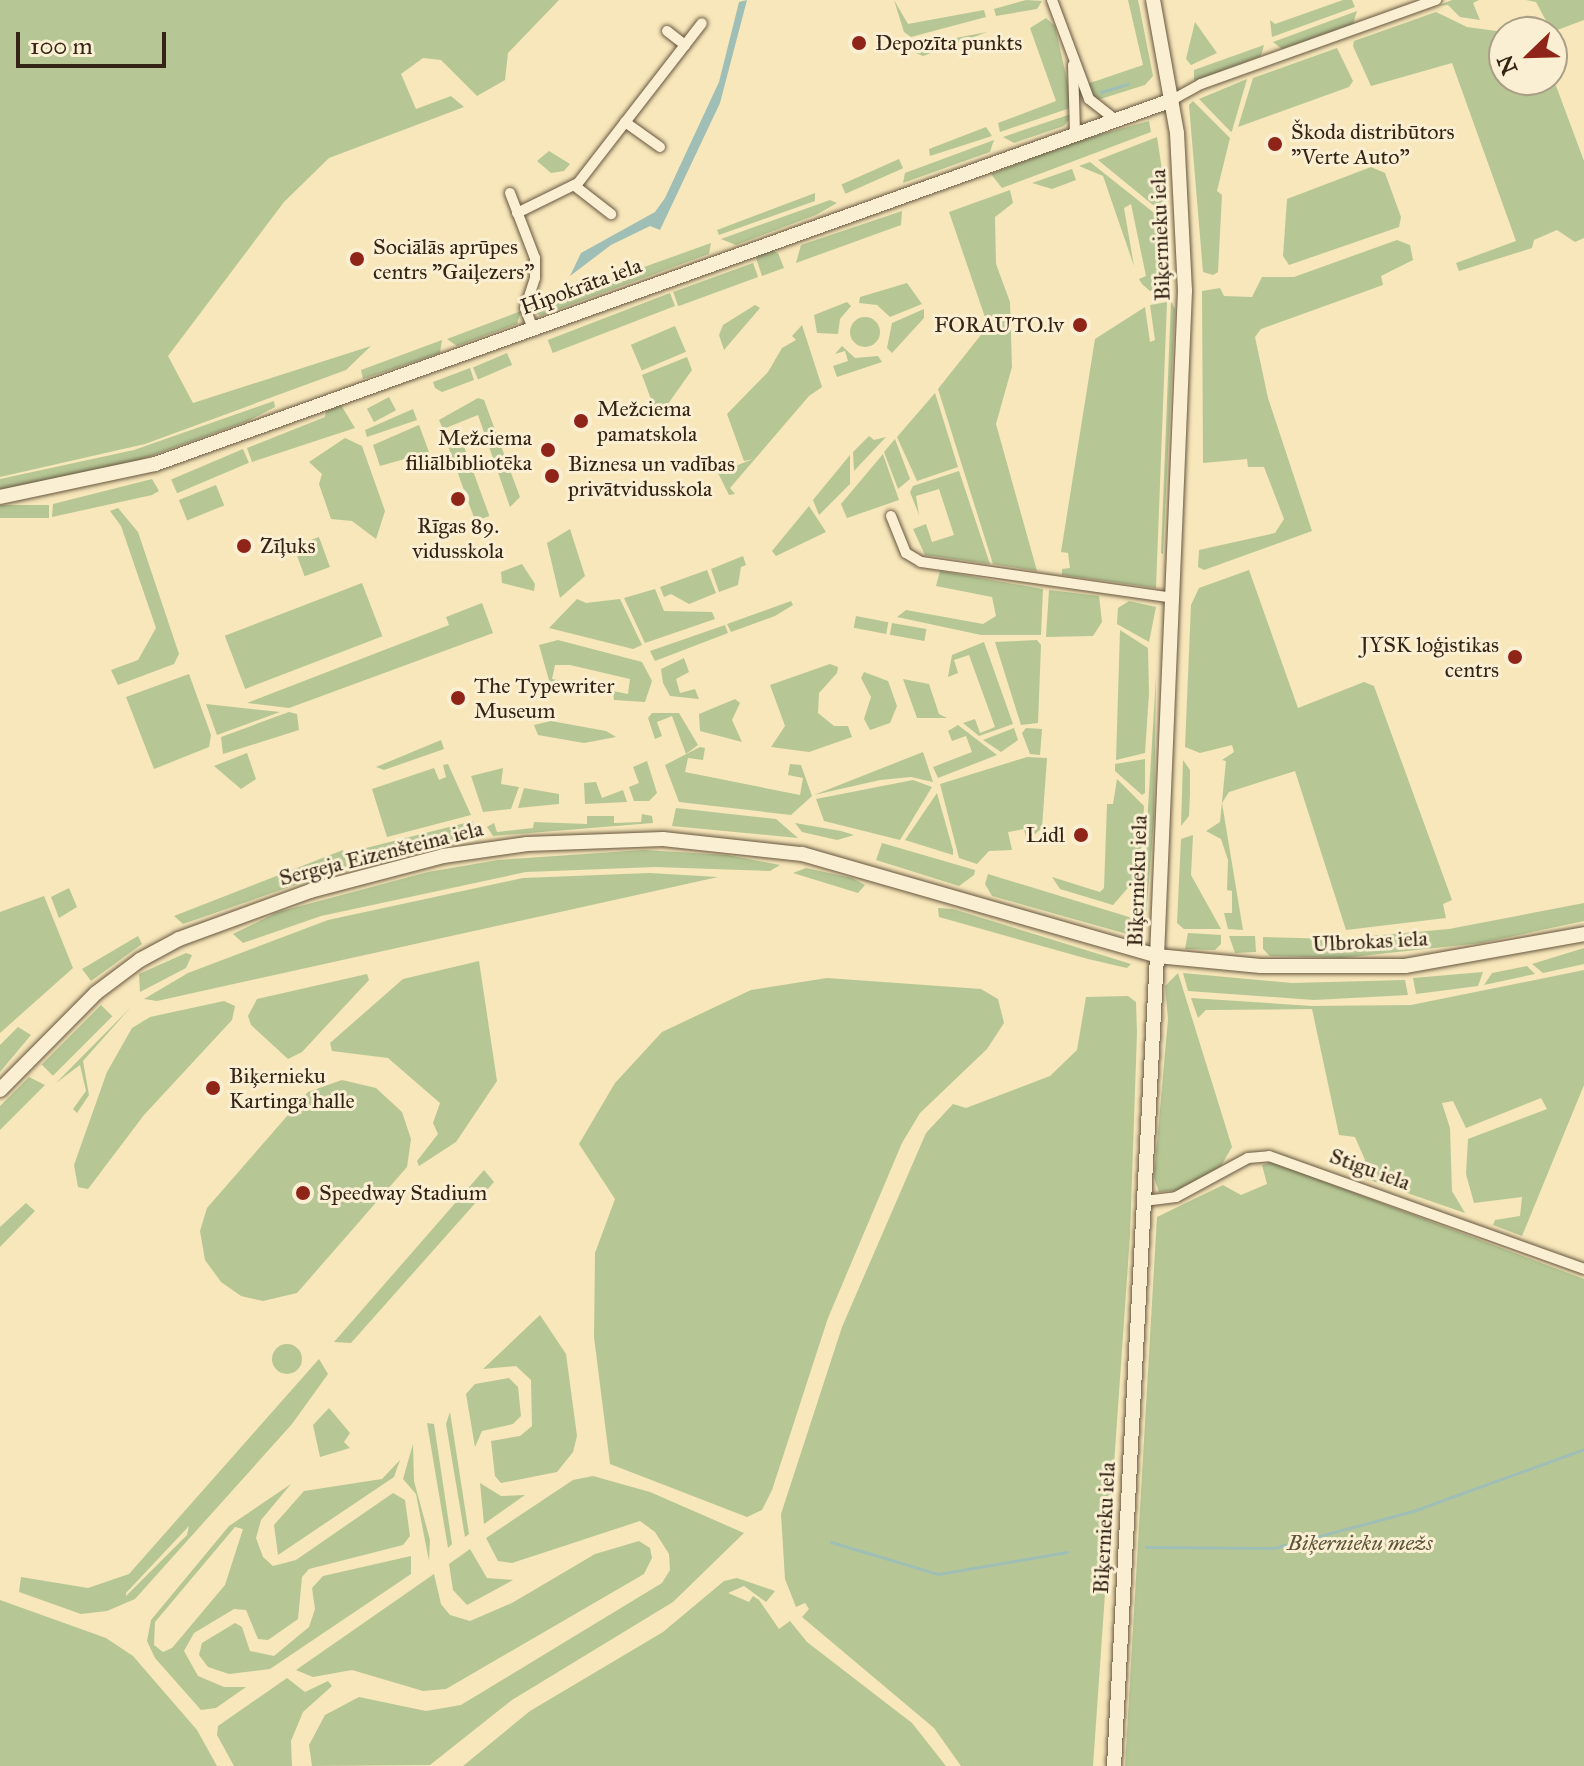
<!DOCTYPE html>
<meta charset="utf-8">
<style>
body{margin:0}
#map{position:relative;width:1584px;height:1766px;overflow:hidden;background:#f7e7ba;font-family:"IM FELL Great Primer",serif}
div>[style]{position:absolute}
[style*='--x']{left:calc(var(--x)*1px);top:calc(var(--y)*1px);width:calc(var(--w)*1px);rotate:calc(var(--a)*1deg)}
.green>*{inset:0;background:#b6c795;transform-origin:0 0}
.round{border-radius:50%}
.water>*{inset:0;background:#9fbeb6}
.stream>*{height:3px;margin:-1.5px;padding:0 1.5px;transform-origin:1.5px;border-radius:1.5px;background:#9fbeb6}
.roads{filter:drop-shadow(0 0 2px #66553f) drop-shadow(0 0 2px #66553f)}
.street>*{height:10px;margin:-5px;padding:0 5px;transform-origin:5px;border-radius:5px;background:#faefd2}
.secondary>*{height:14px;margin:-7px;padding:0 7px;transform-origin:7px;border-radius:7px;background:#faefd2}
.dots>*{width:22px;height:22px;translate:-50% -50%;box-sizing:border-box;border:4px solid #faefd2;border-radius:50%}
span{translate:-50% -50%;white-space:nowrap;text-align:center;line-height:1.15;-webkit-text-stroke:6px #faefd2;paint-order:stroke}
.poi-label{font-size:22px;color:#352416}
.left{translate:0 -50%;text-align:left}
.right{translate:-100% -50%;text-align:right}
.street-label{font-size:22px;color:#352416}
.park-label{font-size:22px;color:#5c553c;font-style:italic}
.north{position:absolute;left:1488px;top:16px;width:80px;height:80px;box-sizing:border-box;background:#faefd2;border:2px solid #ab9e87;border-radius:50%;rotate:247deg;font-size:22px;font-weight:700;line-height:32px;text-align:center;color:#352416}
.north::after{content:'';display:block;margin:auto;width:28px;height:36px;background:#8f2418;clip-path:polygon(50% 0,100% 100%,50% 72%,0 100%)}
.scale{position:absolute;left:16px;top:32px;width:150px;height:36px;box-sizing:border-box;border:4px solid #352416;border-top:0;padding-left:10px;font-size:24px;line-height:28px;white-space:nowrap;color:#352416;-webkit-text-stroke:6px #faefd2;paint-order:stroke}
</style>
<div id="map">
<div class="green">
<div style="clip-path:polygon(0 0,559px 0,508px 53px,505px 80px,477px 96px,441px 60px,423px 58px,401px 74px,416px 109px,451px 96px,464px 107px,329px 158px,284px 202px,168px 356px,193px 403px,371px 346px,346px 370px,145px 444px,0 477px)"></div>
<div style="clip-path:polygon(894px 0,908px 24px,984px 10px,986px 17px,911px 37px,904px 32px)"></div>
<div style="clip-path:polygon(1026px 0,1042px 1px,1037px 9px,996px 16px,994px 9px)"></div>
<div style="clip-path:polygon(1128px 0,1138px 0,1153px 76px,1145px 85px,1094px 101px,1087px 84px,1143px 65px)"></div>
<div style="clip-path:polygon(1343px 0,1352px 0,1355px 7px,1272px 37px,1270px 20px,1275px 24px)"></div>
<div style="clip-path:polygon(1452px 0,1479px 0,1473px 3px,1480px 20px,1460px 17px,1448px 5px,1437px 6px)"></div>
<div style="clip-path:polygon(1526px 0,1584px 0,1584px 20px,1552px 32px,1536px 2px)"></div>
<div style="clip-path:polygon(1357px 11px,1353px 24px,1282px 49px,1273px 42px)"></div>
<div style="clip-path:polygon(1436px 12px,1467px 27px,1504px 32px,1504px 80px,1552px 80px,1552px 75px,1584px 161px,1584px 238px,1575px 242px,1557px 230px,1534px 240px,1532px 248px,1459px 271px,1456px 263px,1516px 241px,1452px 63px,1371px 86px,1353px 46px,1354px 41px)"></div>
<div style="clip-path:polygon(1046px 18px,1055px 26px,1073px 107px,1000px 132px,998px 123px,1056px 101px,1030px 28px)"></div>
<div style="clip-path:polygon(1195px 22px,1217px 53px,1191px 65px,1186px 59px)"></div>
<div style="clip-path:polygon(987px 32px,923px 56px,914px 52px,919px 45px)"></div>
<div style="clip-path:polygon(1264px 45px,1261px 56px,1194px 81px,1194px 70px)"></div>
<div style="clip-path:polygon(1337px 48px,1353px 81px,1349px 87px,1238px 127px,1253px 78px)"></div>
<div style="clip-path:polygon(1247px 79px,1232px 131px,1231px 132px,1199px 99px)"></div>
<div style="clip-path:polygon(1193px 101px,1230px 138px,1217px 191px,1222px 195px,1218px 272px,1213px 275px,1203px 272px,1189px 105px)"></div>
<div style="clip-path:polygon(1074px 113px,1064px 126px,1014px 143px,1003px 137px)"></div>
<div style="clip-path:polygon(1149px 121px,1151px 132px,1002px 188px,991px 174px,1073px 142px)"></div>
<div style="clip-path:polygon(986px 127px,992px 136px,930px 156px,929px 149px)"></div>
<div style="clip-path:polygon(1157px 137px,1163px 176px,1164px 214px,1098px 160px)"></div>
<div style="clip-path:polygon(994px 140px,990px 152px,903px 183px,905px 173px)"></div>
<div style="clip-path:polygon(549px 151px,570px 164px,564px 171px,551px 173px,537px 161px)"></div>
<div style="left:899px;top:159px;width:10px;height:63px;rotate:66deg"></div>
<div style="clip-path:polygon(1090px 162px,1163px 220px,1164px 289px,1150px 291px,1142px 284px,1139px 279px,1146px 276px,1131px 204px,1124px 208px,1134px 266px,1103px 176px,1079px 166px)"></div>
<div style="clip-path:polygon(1371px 167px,1385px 173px,1401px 217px,1399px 227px,1289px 265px,1283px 256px,1287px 199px)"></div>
<div style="clip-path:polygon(1072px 169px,1076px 180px,1052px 189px,1032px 183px)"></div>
<div style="clip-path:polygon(1010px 190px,1013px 203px,995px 217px,996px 264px,1010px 302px,1012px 367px,996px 424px,1037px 571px,993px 564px,938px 389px,988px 326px,949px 212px)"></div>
<div style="clip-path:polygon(815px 193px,815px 201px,719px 235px,717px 230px)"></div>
<div style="clip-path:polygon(830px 200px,837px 203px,816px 215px,736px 245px,721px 239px)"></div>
<div style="clip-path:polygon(902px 211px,901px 225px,796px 263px,801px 245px)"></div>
<div style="clip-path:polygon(1397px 240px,1410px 245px,1413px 260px,1381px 276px,1383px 285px,1261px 329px,1255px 337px,1268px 398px,1312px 531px,1204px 570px,1198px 567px,1199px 550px,1275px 533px,1284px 519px,1264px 467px,1248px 467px,1247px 459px,1203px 463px,1202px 291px,1220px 288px,1224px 296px,1252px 297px,1262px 277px,1294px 277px)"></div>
<div style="clip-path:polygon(711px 243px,709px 254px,540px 316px,530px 308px)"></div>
<div style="clip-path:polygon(770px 250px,778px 253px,784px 268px,762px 276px,756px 258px)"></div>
<div style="left:753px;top:263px;width:15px;height:85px;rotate:70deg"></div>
<div style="clip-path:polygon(907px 283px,922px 304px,890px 317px,877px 305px,859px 303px,860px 297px)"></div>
<div style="left:670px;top:293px;width:14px;height:131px;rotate:69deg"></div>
<div style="clip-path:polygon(1171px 301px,1175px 309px,1163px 554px,1161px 553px)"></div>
<div style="clip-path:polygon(847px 302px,851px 306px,840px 319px,838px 334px,817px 333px,814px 315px)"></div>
<div style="clip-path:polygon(1167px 302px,1156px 588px,1062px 575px,1062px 569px,1070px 568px,1068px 553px,1061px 552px,1095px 339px,1145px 307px,1150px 342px,1155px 340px,1150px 305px)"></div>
<div style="clip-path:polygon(755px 305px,760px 308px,724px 350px,719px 335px,723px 325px)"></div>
<div style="clip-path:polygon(924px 309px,924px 318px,892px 353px,887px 348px,892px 323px)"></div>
<div style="clip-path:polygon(521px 311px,517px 324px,457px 346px,447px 339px)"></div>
<div class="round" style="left:850px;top:317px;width:30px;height:30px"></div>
<div style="clip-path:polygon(802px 325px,822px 387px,809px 396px,730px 488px,735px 494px,729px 495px,718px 473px,753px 459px,744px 461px,727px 414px,768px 372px,782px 348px,796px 340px,792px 336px)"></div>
<div style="left:675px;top:326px;width:28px;height:48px;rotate:67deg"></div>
<div style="clip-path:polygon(442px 340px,440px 353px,363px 379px,361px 370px)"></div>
<div style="clip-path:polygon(842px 346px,855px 358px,878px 356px,882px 362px,837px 377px,833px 366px,848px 361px,845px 351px,835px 354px)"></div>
<div style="left:507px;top:353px;width:13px;height:37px;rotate:67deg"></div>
<div style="clip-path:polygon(687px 357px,692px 370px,658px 418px,642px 375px)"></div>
<div style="clip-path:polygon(470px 368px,474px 380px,442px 392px,435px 388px,433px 382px)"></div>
<div style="clip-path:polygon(935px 393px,958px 467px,917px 481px,897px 437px)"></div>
<div style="left:389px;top:397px;width:15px;height:25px;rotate:62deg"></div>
<div style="clip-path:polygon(478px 398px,484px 400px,520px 497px,510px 507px,478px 415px,443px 429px,439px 420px)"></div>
<div style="clip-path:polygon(274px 401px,275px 407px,248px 421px,137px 461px,0 490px,0 479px,134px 450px)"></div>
<div style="clip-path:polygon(341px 405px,355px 428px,252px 462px,247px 448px,325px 417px,326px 411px)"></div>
<div style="clip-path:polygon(413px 409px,417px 420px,367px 437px,365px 430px)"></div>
<div style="clip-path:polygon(419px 425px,429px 452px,380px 466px,373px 445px)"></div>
<div style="clip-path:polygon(869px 436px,874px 440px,886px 437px,854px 471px,853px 452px)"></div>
<div style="clip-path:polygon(345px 438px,362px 446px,385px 511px,376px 539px,352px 521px,331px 519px,319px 484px,322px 474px,309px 462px)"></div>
<div style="left:461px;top:438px;width:83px;height:15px;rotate:70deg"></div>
<div style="clip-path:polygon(895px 439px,910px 479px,898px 489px,884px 452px)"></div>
<div style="left:243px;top:449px;width:15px;height:78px;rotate:67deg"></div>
<div style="clip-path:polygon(883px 454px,899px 500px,847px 518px,841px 504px)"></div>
<div style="clip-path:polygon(850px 455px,850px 484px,819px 515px,813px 500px)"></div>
<div style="clip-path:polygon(959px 471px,990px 564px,925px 555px,913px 529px,926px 524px,932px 542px,954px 535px,939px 489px,916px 496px,919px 515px,910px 492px,913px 486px)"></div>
<div style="clip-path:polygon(152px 479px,159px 491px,152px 495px,52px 517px,53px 504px)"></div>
<div style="left:216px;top:485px;width:22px;height:40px;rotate:68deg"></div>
<div style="left:49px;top:505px;width:13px;height:49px;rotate:90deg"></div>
<div style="clip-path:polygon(809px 506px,826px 532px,776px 556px,772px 551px)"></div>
<div style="clip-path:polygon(118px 508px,138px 532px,179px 654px,174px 664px,118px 685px,111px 670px,138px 660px,156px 628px,121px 526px,110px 511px)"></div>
<div style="clip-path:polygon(570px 529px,585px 576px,560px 598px,547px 543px)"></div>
<div style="left:319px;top:537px;width:32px;height:27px;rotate:70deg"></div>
<div style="clip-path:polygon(743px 556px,746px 565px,741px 567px,738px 585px,719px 592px,711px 569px)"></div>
<div style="clip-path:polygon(522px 564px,535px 584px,534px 591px,502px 583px,501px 572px)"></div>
<div style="clip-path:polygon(707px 570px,716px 593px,689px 604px,671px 594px,664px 597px,660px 587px)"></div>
<div style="clip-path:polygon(1249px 570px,1298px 708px,1364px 682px,1374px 686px,1452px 900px,1443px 904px,1446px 918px,1346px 930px,1295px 771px,1229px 792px,1222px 803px,1243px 930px,1228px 929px,1224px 913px,1232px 913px,1232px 891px,1227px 890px,1228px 860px,1221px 839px,1206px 831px,1220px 822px,1226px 761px,1222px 760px,1234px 752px,1232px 745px,1200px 753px,1185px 747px,1191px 605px,1199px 588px)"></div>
<div style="clip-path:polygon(940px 571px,1043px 589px,1041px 635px,981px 635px,897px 617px,906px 610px,983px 624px,996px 616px,992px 597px,936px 586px)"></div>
<div style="left:362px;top:583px;width:57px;height:147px;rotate:69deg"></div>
<div style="clip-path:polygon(655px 589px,664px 611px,712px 612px,715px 619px,645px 643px,624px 598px)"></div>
<div style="clip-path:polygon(1049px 590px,1099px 596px,1102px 622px,1093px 636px,1046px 637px)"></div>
<div style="clip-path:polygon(577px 599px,586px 603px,620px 599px,642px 645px,633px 649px,549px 628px)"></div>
<div style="clip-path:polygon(791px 601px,793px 605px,775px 616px,731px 632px,727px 624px)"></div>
<div style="clip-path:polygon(1129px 601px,1156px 607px,1149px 642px,1117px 624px,1118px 608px)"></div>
<div style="clip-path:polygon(482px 603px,493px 633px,289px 708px,247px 703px,449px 625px,446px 617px)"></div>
<div style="left:856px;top:616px;width:33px;height:12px;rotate:11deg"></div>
<div style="left:892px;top:623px;width:35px;height:12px;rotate:10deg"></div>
<div style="clip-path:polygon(725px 625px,728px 633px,655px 661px,650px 651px)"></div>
<div style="clip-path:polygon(1120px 630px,1148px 648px,1149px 693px,1145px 753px,1116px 760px)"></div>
<div style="clip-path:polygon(558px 640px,642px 662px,652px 681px,645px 702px,614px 700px,613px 691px,628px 694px,630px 679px,570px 665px,555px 665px,552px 679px,567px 682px,565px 688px,550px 684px,539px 645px)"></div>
<div style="clip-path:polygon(1037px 640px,1041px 645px,1038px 723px,1021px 725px,995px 642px)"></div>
<div style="clip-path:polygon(984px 642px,1013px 724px,979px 736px,963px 723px,975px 719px,980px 733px,995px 727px,969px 655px,954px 660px,958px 673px,948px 677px,952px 655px)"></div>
<div style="clip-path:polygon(684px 658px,689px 672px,676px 679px,680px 693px,695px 689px,699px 699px,670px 696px,663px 683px,661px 669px)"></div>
<div style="clip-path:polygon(830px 664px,838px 667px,837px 673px,819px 693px,818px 713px,834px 726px,848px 726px,852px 737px,809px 752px,771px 747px,785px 726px,770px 685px)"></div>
<div style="clip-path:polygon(864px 672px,888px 681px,897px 706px,890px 723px,870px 730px,864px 719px,871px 697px,861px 678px)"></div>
<div style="clip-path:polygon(189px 674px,211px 735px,209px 747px,154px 769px,126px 697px)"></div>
<div style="clip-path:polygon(1156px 677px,1154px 819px,1145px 928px,1141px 923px)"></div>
<div style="clip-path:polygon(903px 679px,929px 684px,939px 714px,947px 718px,917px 718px)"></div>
<div style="clip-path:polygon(735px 699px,740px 703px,732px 720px,742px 742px,700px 731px,699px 714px)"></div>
<div style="clip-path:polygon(206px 704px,280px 712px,217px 735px)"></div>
<div style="clip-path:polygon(289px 712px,297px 714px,299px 730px,223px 754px,221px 737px)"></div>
<div style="clip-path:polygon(652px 713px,679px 713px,698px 745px,686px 754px,672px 716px,657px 722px,662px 736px,655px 739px,648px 718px)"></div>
<div style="clip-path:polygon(551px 721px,606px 731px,616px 737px,584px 743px,538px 735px,534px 725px)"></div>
<div style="clip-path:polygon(958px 725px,997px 755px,938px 778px,933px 767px,972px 752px,966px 736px,952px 741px,948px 731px)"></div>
<div style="clip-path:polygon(1014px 728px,1018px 740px,1001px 752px,983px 740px)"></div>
<div style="clip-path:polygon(1026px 728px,1042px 729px,1040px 755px,1030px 754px,1022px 733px)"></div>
<div style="clip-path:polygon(441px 740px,444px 749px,384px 770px,376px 767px)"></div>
<div style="clip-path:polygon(700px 747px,705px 748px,703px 760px,688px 758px,685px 772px,800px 795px,803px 778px,788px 775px,790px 764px,801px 765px,812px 796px,791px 815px,679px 802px,665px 765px)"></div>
<div style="clip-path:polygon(923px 752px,933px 782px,911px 777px,880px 780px,814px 795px)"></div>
<div style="clip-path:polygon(247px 753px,256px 779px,241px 789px,214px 766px)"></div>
<div style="clip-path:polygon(1027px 757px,1047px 758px,1042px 828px,1027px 841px,1024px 829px,1008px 832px,1012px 850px,989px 851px,977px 864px,959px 858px,940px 784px)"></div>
<div style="clip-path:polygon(1145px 759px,1145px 793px,1142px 795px,1115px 771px,1115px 764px)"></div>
<div style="clip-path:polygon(1183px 760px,1190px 770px,1190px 794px,1189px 816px,1181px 826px)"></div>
<div style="clip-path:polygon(647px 761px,657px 793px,649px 801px,634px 801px,629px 787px,639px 783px,633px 767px)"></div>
<div style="clip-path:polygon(448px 764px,471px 815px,387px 837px,372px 789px,434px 768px,439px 780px,446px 777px,443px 765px)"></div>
<div style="clip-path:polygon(503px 768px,501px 784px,519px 787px,511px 809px,483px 812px,471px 776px)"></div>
<div style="clip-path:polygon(1117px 779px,1144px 806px,1140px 874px,1113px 905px,1060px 889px,1052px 877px,1100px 892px,1104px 888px,1107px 804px,1113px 804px)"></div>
<div style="clip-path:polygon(913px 780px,932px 787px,900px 840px,824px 821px,816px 799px)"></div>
<div style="clip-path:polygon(596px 782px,602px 798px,623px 790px,627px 802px,585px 804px,584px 783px)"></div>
<div style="clip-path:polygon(524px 788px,559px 794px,559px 804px,518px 808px)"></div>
<div style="clip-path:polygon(937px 793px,953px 850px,953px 855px,905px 840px)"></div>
<div style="clip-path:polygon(676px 808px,776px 819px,798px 838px,672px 826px)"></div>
<div style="clip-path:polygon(642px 814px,652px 816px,653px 823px,493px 836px,487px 827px,494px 823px,497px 832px,533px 828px,534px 822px,587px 824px,587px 816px,614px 816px,614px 823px,641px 822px)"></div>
<div style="clip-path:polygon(473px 821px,474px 838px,364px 864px,354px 851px)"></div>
<div style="clip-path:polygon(795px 823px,841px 831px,854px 835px,837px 840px,802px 832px)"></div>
<div style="clip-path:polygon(1193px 835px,1191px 875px,1221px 929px,1184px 929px,1177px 923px,1181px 839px)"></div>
<div style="clip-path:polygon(882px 843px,975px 870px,974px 875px,959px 886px,876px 860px)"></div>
<div style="clip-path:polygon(343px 850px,347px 867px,183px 924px,174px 916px)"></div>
<div style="clip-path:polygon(644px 850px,727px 855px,780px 865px,770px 871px,655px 867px,526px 872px,321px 916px,243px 943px,233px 934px,278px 912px,428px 872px,498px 860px)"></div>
<div style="clip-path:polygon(806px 868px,852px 878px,865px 885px,858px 893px,793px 873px)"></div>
<div style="clip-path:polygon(649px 873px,718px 877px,157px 1001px,144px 999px,188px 973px,328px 920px,523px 878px)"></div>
<div style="clip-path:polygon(988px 874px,1129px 917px,1136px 923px,1134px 936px,992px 896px,985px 884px)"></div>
<div style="clip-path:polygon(69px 888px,77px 907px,59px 918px,51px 897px)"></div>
<div style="clip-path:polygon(44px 896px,73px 968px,0 1033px,0 912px)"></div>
<div style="clip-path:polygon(1584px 903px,1584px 921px,1481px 943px,1342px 958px,1270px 956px,1263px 949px,1263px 937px,1336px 939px,1449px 929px)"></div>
<div style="clip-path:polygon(938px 908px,953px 909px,1131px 964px,1127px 968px,1088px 959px,939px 917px)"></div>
<div style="clip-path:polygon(1188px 933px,1221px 935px,1221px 944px,1215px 950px,1185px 949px)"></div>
<div style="clip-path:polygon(138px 936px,142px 944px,91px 981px,82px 969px)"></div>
<div style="clip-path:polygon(1229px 936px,1255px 936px,1256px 952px,1235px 953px)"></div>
<div style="clip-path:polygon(1584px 948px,1584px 964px,1543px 973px,1532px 964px)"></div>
<div style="clip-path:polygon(186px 953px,192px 955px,186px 968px,140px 992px,139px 974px)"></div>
<div style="clip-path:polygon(479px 961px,497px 1081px,456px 1142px,419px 1166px,417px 1161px,438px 1134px,433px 1123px,440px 1103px,388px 1058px,332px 1051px,330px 1043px,403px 979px)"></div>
<div style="clip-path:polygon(1527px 966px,1535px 974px,1484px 985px,1492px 973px)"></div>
<div style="clip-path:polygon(1584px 970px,1584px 1085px,1522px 1236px,1493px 1225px,1495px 1220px,1520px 1216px,1522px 1197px,1474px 1203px,1466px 1174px,1468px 1139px,1547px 1109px,1541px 1098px,1466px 1128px,1453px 1101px,1442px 1103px,1450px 1128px,1452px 1191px,1465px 1213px,1355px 1175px,1365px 1160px,1355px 1137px,1339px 1135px,1312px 1009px,1206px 1010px,1198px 1018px,1191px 998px,1312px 1006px,1411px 1005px)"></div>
<div style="clip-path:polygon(1483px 972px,1478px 986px,1416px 994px,1413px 978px)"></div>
<div style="clip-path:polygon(1178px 973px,1232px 1147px,1221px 1166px,1178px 1190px,1159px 1192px,1154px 1177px,1168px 1019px,1165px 986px)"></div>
<div style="clip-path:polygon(1183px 973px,1292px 983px,1405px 980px,1408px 995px,1314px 1000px,1188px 991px)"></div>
<div style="clip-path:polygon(367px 974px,369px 980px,302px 1052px,288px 1059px,251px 1025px,248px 1016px,257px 999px)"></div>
<div style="clip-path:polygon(827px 978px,981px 989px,998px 999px,1004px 1023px,987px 1049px,920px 1113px,902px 1143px,828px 1318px,772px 1490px,762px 1510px,747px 1517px,610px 1464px,594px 1337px,595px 1253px,615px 1199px,579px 1144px,615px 1083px,662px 1032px,751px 990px)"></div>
<div style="clip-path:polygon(1128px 996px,1136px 1002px,1137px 1032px,1130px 1235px,1093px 1766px,961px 1766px,934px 1728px,802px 1617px,809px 1609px,805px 1603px,796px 1607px,785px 1579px,781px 1514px,842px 1327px,926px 1133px,953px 1104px,966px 1108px,1050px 1076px,1077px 1050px,1086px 997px)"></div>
<div style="clip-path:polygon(224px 1001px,235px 1006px,232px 1020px,144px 1115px,88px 1189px,78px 1187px,74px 1165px,107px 1072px,132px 1028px,150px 1017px)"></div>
<div style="left:101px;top:1005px;width:16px;height:84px;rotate:45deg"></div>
<div style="clip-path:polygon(131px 1007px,83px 1061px,89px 1095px,77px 1113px,73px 1109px,86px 1091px,80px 1065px,56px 1083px)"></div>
<div style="clip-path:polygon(18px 1027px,31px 1035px,0 1072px,0 1045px)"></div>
<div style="clip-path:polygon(29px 1077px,45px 1085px,0 1130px,0 1106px)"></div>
<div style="clip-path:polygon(342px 1080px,376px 1088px,402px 1112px,411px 1139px,407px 1167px,297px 1293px,263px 1301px,241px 1296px,221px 1282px,205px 1260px,200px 1231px,207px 1208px,308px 1092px)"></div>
<div style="clip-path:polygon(1272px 1162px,1584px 1279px,1584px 1766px,1125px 1766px,1157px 1217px,1223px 1185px,1241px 1195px,1267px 1184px,1262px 1165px)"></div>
<div style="clip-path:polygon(484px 1170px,494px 1182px,351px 1343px,334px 1342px)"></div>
<div style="clip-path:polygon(26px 1203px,35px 1211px,0 1247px,0 1227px)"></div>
<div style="clip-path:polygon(540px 1315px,566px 1354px,577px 1436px,573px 1452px,557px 1472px,501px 1483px,495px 1476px,491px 1441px,520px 1436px,532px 1426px,531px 1380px,516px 1366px,483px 1369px)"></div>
<div class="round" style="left:272px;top:1344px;width:30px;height:30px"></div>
<div style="clip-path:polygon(evenodd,319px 1359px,328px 1374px,292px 1424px,135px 1599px,107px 1611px,81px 1614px,19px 1592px,21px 1577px,88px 1588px,129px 1574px,319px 1359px,189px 1526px,187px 1535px,126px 1596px,126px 1593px,189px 1526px)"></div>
<div style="clip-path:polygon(509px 1378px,518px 1387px,521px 1416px,513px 1424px,482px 1431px,475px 1447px,466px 1394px,475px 1384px)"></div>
<div style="clip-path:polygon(329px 1408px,350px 1433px,344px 1442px,350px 1448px,320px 1457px,313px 1425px)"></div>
<div style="clip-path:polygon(450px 1412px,469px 1534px,465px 1537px,446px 1424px)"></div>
<div style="clip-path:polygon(427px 1423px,434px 1424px,452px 1544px,448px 1548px)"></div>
<div style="clip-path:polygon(413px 1444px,414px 1481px,430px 1540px,429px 1561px,416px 1494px,403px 1479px)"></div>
<div style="clip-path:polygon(400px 1460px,394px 1477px,278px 1555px,274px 1525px,304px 1491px,382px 1479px)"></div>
<div style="clip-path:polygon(593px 1476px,650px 1492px,744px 1533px,673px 1602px,512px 1700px,430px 1765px,312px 1766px,309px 1745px,325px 1715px,359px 1697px,426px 1711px,461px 1705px,662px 1583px,670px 1570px,669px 1554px,655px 1532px,640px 1521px,512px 1563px,498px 1561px,486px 1538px,573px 1480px)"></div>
<div style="clip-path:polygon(480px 1483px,501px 1496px,525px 1495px,484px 1524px)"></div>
<div style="clip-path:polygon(evenodd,291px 1484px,261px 1520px,256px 1538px,263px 1557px,273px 1566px,296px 1560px,393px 1493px,405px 1500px,410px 1536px,403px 1545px,309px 1569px,302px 1577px,298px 1619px,268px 1640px,258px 1639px,246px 1610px,234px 1609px,194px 1633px,184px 1651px,198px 1676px,224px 1687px,246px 1687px,216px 1708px,201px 1710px,155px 1658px,147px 1641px,151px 1620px,229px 1526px,291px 1484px,235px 1527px,243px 1529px,225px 1585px,172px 1648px,163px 1652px,154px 1645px,155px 1622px,235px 1527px)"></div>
<div style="clip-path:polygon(639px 1541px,650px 1548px,652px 1558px,644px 1574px,446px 1689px,423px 1691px,352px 1670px,313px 1677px,296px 1670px,434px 1574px,441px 1604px,450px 1615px,470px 1621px,512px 1603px,595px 1554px)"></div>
<div style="clip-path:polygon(470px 1549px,487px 1578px,513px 1580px,467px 1605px,453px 1590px,449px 1564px)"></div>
<div style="clip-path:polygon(411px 1556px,411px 1574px,270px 1669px,229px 1674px,208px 1667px,199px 1655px,202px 1643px,235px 1623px,242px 1627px,250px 1651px,274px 1656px,309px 1627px,315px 1609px,312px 1588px,323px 1576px)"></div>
<div style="clip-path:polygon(737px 1578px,775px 1591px,766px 1602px,744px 1586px,728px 1593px,749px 1602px,753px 1596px,759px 1600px,779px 1629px,790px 1621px,807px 1642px,912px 1723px,946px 1766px,463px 1766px,530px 1711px,663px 1632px,724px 1581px)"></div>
<div style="clip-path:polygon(0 1600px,106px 1638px,133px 1656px,197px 1730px,217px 1766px,0 1766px)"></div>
<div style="clip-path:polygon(287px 1678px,305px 1692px,328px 1681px,332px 1686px,303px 1712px,291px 1741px,292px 1766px,234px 1766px,217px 1735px,218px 1726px)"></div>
</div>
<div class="water">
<div style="clip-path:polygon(747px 0,720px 103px,660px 230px,650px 226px,611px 245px,570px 276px,581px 253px,655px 212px,665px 198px,719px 82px,739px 2px)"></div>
</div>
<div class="stream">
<div style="--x:1101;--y:92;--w:28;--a:-17"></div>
<div style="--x:831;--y:1542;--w:112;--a:16.7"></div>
<div style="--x:938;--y:1574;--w:131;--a:-9.7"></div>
<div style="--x:1146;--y:1547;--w:128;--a:0.4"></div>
<div style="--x:1274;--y:1548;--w:144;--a:-14.9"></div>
<div style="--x:1413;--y:1511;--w:182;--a:-19.9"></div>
</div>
<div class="roads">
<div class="street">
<div style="--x:1052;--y:0;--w:106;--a:69.5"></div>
<div style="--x:1089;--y:99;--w:33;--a:38"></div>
<div style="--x:667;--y:31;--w:23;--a:38"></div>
<div style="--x:1073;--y:65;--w:66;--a:88.3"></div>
<div style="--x:1172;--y:100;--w:33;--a:-29"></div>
<div style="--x:1201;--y:84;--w:250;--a:-19.7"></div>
<div style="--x:625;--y:122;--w:43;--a:35.5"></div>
<div style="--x:575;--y:186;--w:46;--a:37.9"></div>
<div style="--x:510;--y:193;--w:70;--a:69"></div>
<div style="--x:535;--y:258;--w:20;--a:90"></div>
<div style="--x:535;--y:278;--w:32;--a:108"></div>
<div style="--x:525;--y:308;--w:19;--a:69"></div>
<div style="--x:517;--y:213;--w:68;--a:-26.2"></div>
<div style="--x:578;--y:183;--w:202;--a:-52.2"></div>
<div style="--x:891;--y:516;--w:40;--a:68"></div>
<div style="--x:906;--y:553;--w:17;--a:31"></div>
<div style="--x:921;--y:562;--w:255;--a:8.1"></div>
<div style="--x:1144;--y:1201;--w:32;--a:-7"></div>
<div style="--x:1176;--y:1197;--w:82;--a:-28.4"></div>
<div style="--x:1248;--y:1158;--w:21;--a:-5"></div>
<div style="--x:1269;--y:1156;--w:335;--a:19.7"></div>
</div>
<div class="secondary">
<div style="--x:0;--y:497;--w:158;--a:-12"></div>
<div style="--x:155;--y:464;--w:1080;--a:-19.69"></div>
<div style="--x:0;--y:1090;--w:136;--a:-45.3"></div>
<div style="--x:96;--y:993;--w:55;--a:-36.9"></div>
<div style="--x:140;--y:960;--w:44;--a:-28.3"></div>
<div style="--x:179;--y:939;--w:140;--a:-20.1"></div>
<div style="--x:310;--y:891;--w:138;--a:-14.7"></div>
<div style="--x:443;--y:856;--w:85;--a:-8.1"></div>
<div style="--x:527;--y:844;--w:136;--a:-2.1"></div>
<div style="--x:663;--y:839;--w:140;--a:6.2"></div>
<div style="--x:802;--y:854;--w:369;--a:16"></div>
<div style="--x:1157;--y:956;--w:104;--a:5.5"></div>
<div style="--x:1261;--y:966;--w:144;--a:0"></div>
<div style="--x:1405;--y:966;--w:182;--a:-10.1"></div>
<div style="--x:1114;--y:1766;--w:811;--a:-86.96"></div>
<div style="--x:1157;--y:956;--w:666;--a:-87.59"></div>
<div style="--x:1185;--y:291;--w:158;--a:-92.9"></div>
<div style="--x:1177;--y:133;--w:135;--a:-100.2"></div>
</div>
</div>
<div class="dots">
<div style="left:859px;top:43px;background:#8f2418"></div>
<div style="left:1275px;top:144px;background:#8f2418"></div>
<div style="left:357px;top:259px;background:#8f2418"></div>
<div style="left:1080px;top:325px;background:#8f2418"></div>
<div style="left:581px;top:421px;background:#8f2418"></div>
<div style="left:548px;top:450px;background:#8f2418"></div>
<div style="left:552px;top:476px;background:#8f2418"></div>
<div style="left:458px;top:499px;background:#8f2418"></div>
<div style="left:244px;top:546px;background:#8f2418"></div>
<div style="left:1515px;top:657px;background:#8f2418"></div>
<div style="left:458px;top:698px;background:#8f2418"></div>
<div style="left:1081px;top:835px;background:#8f2418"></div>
<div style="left:213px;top:1088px;background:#8f2418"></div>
<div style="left:303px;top:1193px;background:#8f2418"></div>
</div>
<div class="poi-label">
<span class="left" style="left:875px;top:43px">Depozīta punkts</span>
<span class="left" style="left:1291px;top:144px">Škoda distribūtors<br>"Verte Auto"</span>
<span class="left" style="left:373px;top:259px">Sociālās aprūpes<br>centrs "Gaiļezers"</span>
<span class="right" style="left:1064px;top:325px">FORAUTO.lv</span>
<span class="left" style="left:597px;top:421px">Mežciema<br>pamatskola</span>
<span class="right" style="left:532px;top:450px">Mežciema<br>filiālbibliotēka</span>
<span class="left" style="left:568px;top:476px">Biznesa un vadības<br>privātvidusskola</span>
<span style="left:458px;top:538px">Rīgas 89.<br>vidusskola</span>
<span class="left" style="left:260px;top:546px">Zīļuks</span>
<span class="right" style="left:1499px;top:657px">JYSK loģistikas<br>centrs</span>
<span class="left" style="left:474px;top:698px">The Typewriter<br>Museum</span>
<span class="right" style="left:1065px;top:835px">Lidl</span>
<span class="left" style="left:229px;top:1088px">Biķernieku<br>Kartinga halle</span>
<span class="left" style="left:319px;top:1193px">Speedway Stadium</span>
</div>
<div class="street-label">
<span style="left:1160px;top:235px;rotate:-92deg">Biķernieku iela</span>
<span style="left:581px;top:286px;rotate:-20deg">Hipokrāta iela</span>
<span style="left:381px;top:853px;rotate:-14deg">Sergeja Eizenšteina iela</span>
<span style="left:1137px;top:881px;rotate:-88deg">Biķernieku iela</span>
<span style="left:1370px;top:941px;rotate:-3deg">Ulbrokas iela</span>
<span style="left:1370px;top:1169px;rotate:20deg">Stigu iela</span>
<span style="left:1104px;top:1528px;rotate:-87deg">Biķernieku iela</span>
</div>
<div class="park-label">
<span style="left:1360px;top:1543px">Biķernieku mežs</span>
</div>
<div class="north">N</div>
<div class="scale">100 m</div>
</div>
